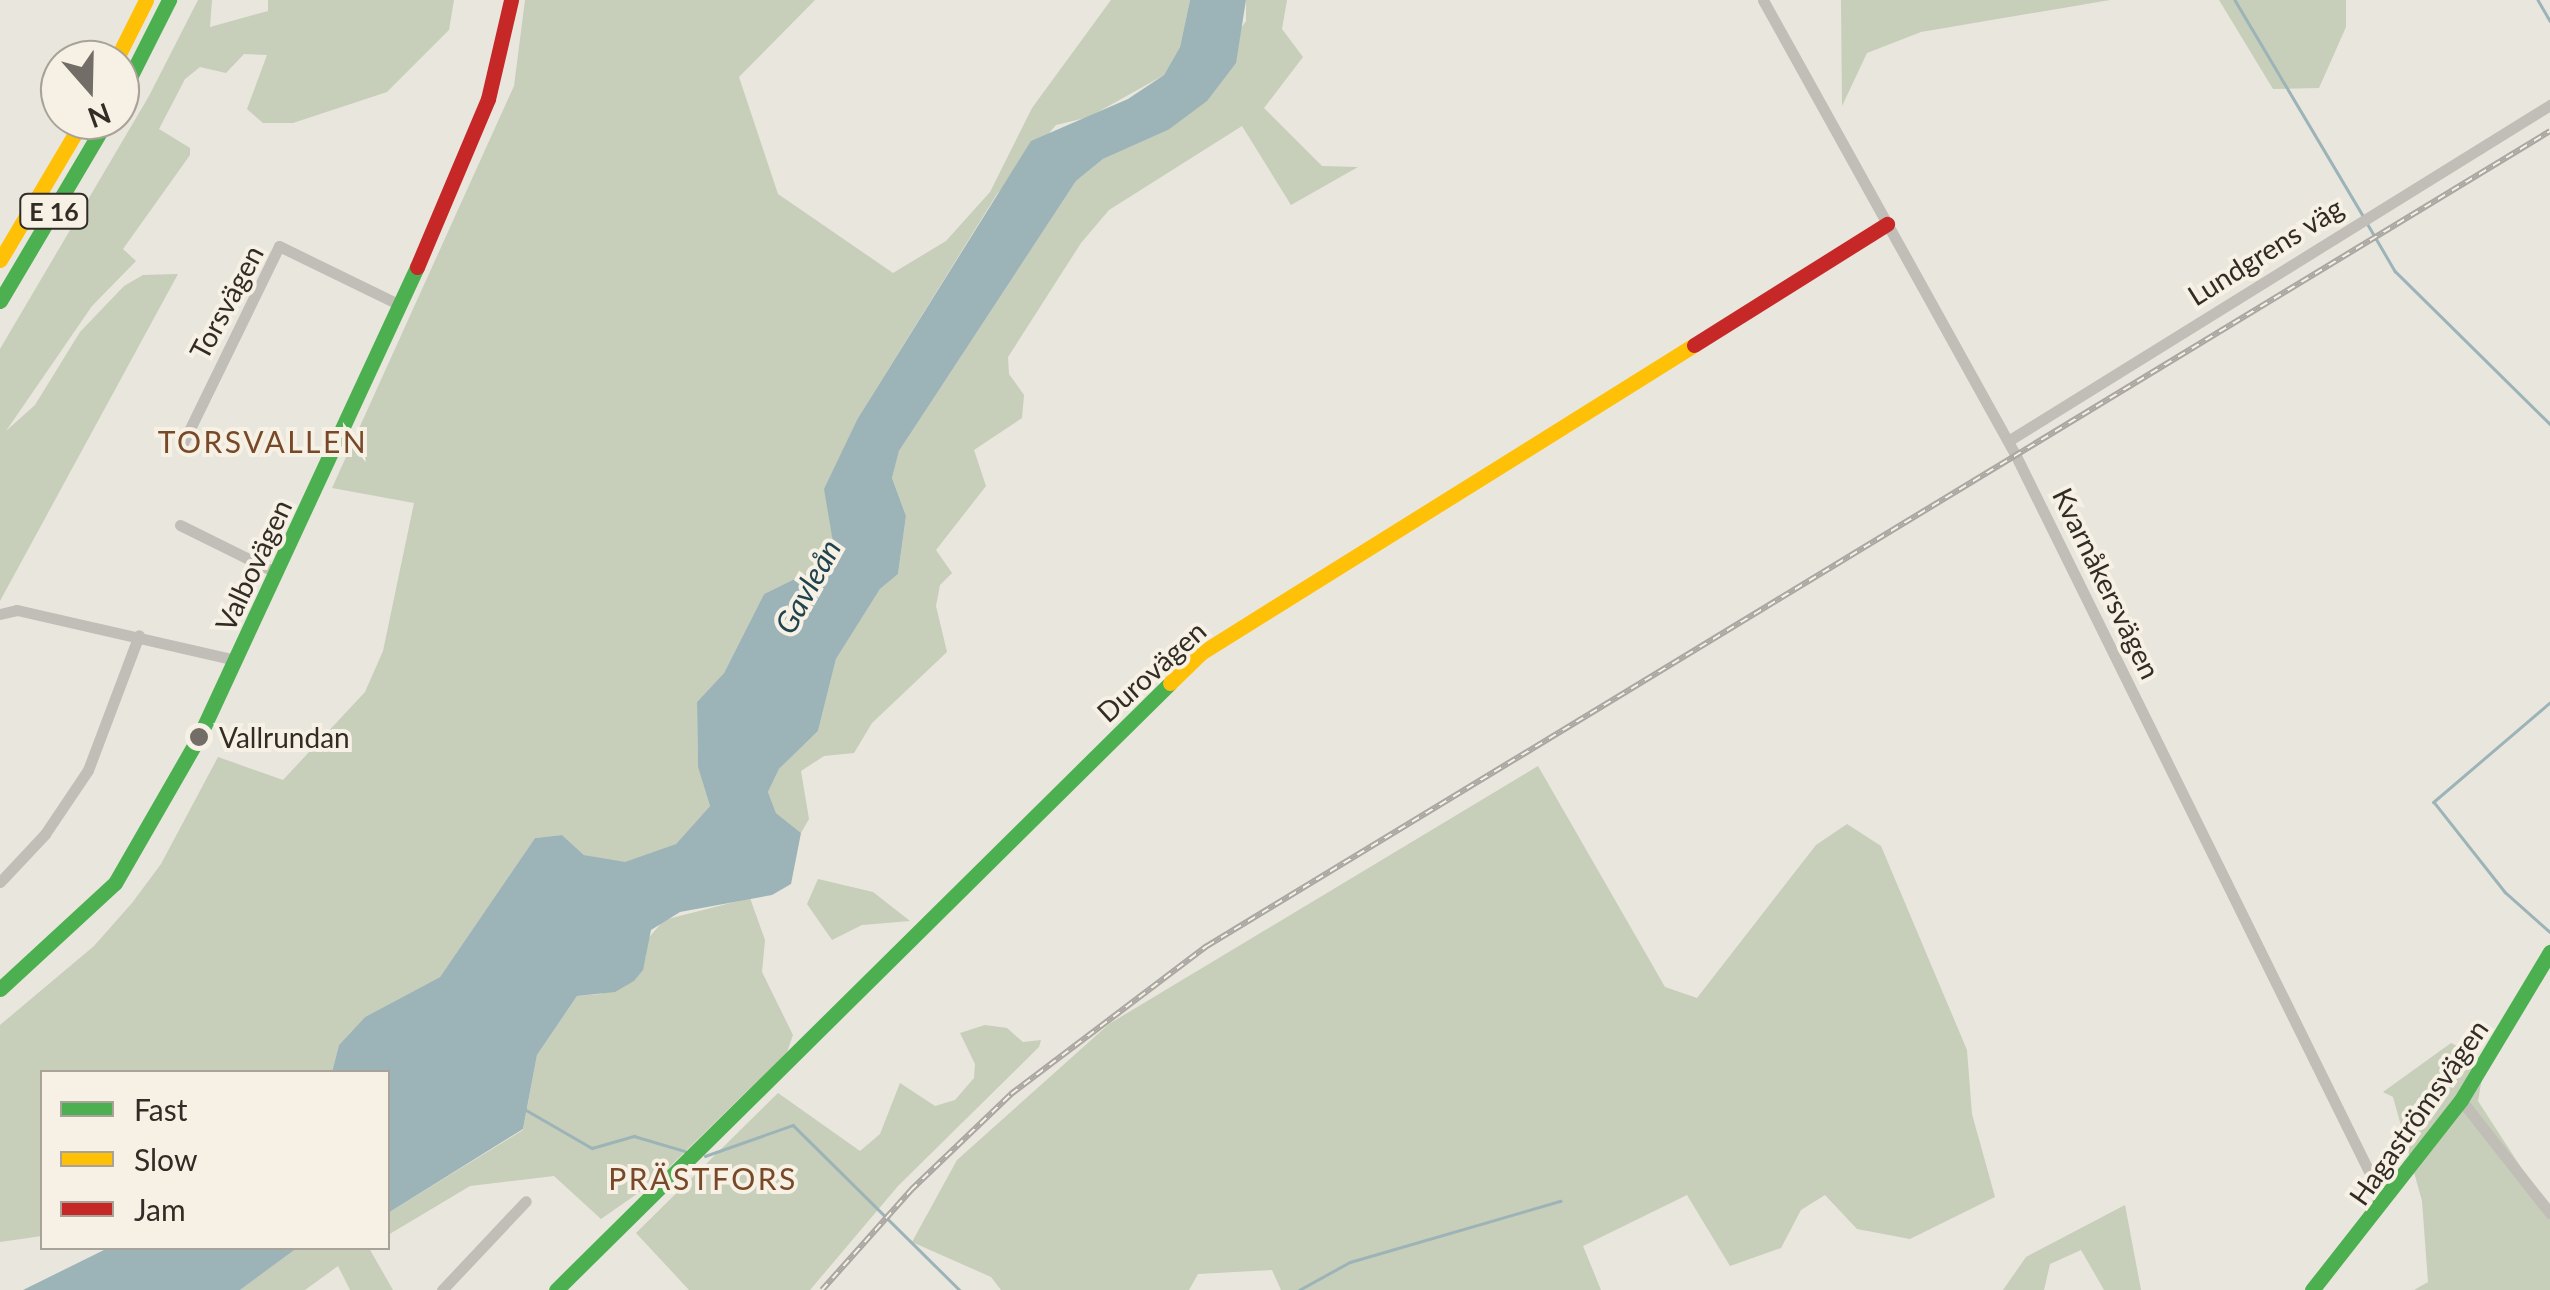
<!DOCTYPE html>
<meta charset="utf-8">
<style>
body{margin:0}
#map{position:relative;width:2550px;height:1290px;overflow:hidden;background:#e9e6de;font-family:Lato,sans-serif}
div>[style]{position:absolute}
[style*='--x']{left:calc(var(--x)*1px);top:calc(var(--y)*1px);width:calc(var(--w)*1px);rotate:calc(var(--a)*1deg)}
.green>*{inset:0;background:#c7ceb9}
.water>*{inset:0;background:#9cb4b8}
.stream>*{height:2.5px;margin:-1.25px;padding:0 1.25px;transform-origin:1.25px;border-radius:1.25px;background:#9cb4b8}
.street>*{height:11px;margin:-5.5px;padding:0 5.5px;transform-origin:5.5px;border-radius:5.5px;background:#c1bdb7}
.fast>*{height:15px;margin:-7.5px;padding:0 7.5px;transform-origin:7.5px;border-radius:7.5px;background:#4caf50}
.slow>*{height:15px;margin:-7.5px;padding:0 7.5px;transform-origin:7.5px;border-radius:7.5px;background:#ffc107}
.jam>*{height:15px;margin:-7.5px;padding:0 7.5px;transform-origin:7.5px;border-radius:7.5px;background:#c62828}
.rail>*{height:6px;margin-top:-3px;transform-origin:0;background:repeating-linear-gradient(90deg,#f6f1e4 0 8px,#aaa6a1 0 16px);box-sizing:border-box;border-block:2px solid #aaa6a1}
.dots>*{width:28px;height:28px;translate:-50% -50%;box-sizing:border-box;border:5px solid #f6f1e4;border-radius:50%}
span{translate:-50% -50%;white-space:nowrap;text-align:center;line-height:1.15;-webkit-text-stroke:8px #f6f1e4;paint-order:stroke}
.shield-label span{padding:2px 8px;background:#f6f1e4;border:2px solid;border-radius:8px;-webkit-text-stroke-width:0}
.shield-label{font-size:25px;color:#322c26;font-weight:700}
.street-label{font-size:28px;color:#322c26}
.poi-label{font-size:28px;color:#322c26}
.left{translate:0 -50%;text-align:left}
.neighbourhood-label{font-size:30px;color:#784928;letter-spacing:2.5px}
.water-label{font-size:30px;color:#20434e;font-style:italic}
.legend{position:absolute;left:40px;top:1070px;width:350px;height:180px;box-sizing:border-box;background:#f6f1e4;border:2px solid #a8a298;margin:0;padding:12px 18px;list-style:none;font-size:30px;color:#322c26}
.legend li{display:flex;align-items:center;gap:20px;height:50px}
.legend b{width:50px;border:2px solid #a8a298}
.north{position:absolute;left:40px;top:40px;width:100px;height:100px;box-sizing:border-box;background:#f6f1e4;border:2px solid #a8a298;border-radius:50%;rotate:160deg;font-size:28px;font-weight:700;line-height:40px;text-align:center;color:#322c26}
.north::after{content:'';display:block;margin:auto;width:35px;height:45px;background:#726d66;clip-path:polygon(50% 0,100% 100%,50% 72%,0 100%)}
</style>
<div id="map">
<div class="green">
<div style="clip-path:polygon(198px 0,212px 0,210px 27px,268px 11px,268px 0,454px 0,449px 30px,387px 92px,293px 123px,263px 123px,247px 109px,267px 55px,244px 54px,226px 73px,200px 67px,185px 79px,159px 129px,190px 148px,190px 155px,123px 249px,136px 261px,92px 306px,6px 431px,35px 405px,80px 332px,124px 286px,143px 275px,178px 274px,0 601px,0 349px,149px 96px)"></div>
<div style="clip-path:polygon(525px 0,815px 0,739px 77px,778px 194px,893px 273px,946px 241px,990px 192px,1032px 108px,1111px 0,1190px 0,1180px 47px,1164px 75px,1089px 117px,1056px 125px,997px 194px,858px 418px,831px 521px,834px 548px,821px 566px,764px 594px,724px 673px,697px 702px,698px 766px,710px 806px,676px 844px,625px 863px,584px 855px,562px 835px,535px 838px,440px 977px,365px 1017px,339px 1045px,332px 1072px,42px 1072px,42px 1236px,0 1242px,0 1025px,94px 946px,132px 903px,161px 864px,218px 757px,283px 780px,365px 692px,383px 651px,414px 503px,332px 488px,514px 86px)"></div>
<div style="clip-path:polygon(1246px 0,1287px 0,1282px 29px,1303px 57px,1264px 108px,1322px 166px,1358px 167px,1291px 205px,1242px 126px,1109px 210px,1081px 243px,1008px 357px,1009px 374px,1024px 395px,1022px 418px,974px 450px,986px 486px,936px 550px,952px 573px,940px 585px,936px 606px,947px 652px,872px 723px,854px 753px,824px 756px,801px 771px,809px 819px,801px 833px,776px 813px,768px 792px,779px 769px,818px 731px,836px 659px,880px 589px,898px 574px,906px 516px,892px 478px,899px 451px,1076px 181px,1103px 159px,1168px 130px,1246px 21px)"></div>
<div style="clip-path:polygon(1841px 0,2110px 0,1921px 32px,1867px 53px,1842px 106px)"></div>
<div style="clip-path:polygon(2219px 0,2346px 0,2346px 27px,2319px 88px,2273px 89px)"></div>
<div style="clip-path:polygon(1538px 766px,1665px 987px,1697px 998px,1816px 845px,1847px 824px,1881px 846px,1967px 1050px,1972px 1114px,1995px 1197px,1910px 1239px,1857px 1229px,1825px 1195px,1801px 1210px,1781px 1248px,1730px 1266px,1687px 1195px,1583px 1246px,1601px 1290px,1281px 1290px,1272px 1270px,1198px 1274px,1189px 1290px,1001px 1290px,991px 1277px,912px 1242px,957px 1160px,1109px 1024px)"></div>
<div style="clip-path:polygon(818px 879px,873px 892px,910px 921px,862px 925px,832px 940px,807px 904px)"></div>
<div style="clip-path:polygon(750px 898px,765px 940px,762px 972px,793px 1035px,787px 1052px,654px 1182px,601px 1219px,554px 1176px,470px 1186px,388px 1235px,388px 1213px,523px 1130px,537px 1055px,577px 996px,601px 994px,646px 957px,645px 942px,664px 920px)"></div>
<div style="clip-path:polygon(985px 1025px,1007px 1028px,1023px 1042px,1041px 1040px,1039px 1047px,898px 1186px,810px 1290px,689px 1290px,636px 1233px,778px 1093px,860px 1151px,880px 1134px,900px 1083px,935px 1106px,955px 1100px,974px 1078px,975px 1064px,960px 1033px)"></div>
<div style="clip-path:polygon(2451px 1043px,2485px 1061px,2478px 1101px,2550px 1212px,2550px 1290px,2414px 1290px,2428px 1282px,2422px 1201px,2393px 1097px,2383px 1092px)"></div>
<div style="clip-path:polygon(2125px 1205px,2141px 1290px,2104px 1290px,2081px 1250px,2050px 1264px,2044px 1290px,2003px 1290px,2026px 1257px)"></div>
<div style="clip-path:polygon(297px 1248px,369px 1248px,393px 1290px,350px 1290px,338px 1266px,305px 1290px,240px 1290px)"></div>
</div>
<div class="water">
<div style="clip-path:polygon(1190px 0,1246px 0,1236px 63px,1207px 101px,1168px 130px,1103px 159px,1076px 181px,899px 451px,892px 478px,906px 516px,898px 574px,880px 589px,836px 659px,818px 731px,779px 769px,768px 792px,776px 813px,801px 833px,791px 884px,772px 895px,680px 912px,651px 930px,643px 970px,634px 981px,615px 992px,577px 996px,537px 1055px,523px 1129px,388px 1213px,388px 1072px,332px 1072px,339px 1045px,365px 1017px,440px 977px,535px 838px,562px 835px,584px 855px,625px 862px,676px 844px,710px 806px,698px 767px,697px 702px,724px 673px,764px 594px,821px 566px,834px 548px,824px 489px,858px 418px,1031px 141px,1128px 99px,1164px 75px,1180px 47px)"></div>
<div style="clip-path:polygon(108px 1248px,297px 1248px,240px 1290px,23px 1290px)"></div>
</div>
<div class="stream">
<div style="--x:2235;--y:0;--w:251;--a:59.3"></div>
<div style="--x:2538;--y:0;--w:24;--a:60"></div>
<div style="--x:2367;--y:223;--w:56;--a:59.7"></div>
<div style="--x:2395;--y:271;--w:218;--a:44.6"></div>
<div style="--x:2550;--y:703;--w:153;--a:139.5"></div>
<div style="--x:2434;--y:802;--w:115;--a:51.7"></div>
<div style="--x:2505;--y:892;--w:60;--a:41.6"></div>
<div style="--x:521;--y:1107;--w:82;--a:30"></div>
<div style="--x:592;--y:1148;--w:44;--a:-15.9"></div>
<div style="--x:634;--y:1136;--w:53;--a:16.4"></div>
<div style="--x:705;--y:1156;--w:93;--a:-19.4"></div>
<div style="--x:793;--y:1125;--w:235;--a:44.7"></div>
<div style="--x:1299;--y:1290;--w:58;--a:-28.8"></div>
<div style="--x:1350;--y:1262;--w:219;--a:-16.2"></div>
</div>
<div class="street">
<div style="--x:1763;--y:0;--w:519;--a:60.97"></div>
<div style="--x:2015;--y:454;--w:832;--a:63.74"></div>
<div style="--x:2008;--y:441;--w:638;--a:-31.8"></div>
<div style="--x:183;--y:443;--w:219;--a:-64"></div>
<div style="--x:279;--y:246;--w:135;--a:26"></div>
<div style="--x:180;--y:525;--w:108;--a:26.3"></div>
<div style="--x:0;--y:614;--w:17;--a:-13"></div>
<div style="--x:17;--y:610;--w:225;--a:12.9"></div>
<div style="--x:0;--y:882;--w:66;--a:-46.8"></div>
<div style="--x:45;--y:834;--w:77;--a:-56.1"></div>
<div style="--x:88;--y:770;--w:144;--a:-69.3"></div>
<div style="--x:2461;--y:1100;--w:144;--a:51.8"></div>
<div style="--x:442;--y:1290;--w:122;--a:-46.7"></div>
</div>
<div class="fast">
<div style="--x:120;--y:97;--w:109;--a:-63.2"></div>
<div style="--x:0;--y:301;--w:210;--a:-59.4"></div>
<div style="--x:0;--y:989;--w:156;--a:-42.7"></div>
<div style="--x:115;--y:883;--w:168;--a:-60.1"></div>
<div style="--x:199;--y:737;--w:518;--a:-65.12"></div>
<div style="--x:556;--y:1290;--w:863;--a:-44.67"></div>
<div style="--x:2312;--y:1290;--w:241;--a:-51.9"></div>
<div style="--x:2461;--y:1100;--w:173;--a:-59"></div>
</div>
<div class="slow">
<div style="--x:116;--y:60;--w:67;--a:-63.4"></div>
<div style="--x:0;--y:260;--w:163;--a:-59.3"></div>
<div style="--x:1170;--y:683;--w:43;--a:-44.1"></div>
<div style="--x:1201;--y:653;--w:581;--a:-31.99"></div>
</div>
<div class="jam">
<div style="--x:417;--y:267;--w:182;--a:-67.1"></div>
<div style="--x:488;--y:99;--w:102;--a:-76.9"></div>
<div style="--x:1694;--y:345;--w:228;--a:-32.1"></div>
</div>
<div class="rail">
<div style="--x:822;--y:1290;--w:134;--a:-48.3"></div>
<div style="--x:911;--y:1190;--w:139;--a:-43.8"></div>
<div style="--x:1011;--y:1094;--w:246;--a:-37.1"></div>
<div style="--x:1207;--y:946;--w:1571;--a:-31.25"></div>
</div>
<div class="dots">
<div style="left:199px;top:737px;background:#726d66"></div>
</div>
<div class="shield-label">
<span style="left:54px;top:211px">E 16</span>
</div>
<div class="street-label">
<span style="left:2265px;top:251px;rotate:-32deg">Lundgrens väg</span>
<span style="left:226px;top:302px;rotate:-62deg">Torsvägen</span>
<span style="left:253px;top:565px;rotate:-65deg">Valbovägen</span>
<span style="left:2107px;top:583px;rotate:64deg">Kvarnåkersvägen</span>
<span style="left:1151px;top:671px;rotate:-42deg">Durovägen</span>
<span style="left:2418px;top:1112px;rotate:-55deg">Hagaströmsvägen</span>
</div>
<div class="poi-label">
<span class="left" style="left:219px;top:737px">Vallrundan</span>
</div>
<div class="neighbourhood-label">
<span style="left:263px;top:441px">TORSVALLEN</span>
<span style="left:703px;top:1178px">PRÄSTFORS</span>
</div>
<div class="water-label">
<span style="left:807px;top:586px;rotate:-61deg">Gavleån</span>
</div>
<ul class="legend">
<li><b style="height:12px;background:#4caf50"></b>Fast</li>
<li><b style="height:12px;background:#ffc107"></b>Slow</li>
<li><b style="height:12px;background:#c62828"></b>Jam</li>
</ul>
<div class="north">N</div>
</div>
